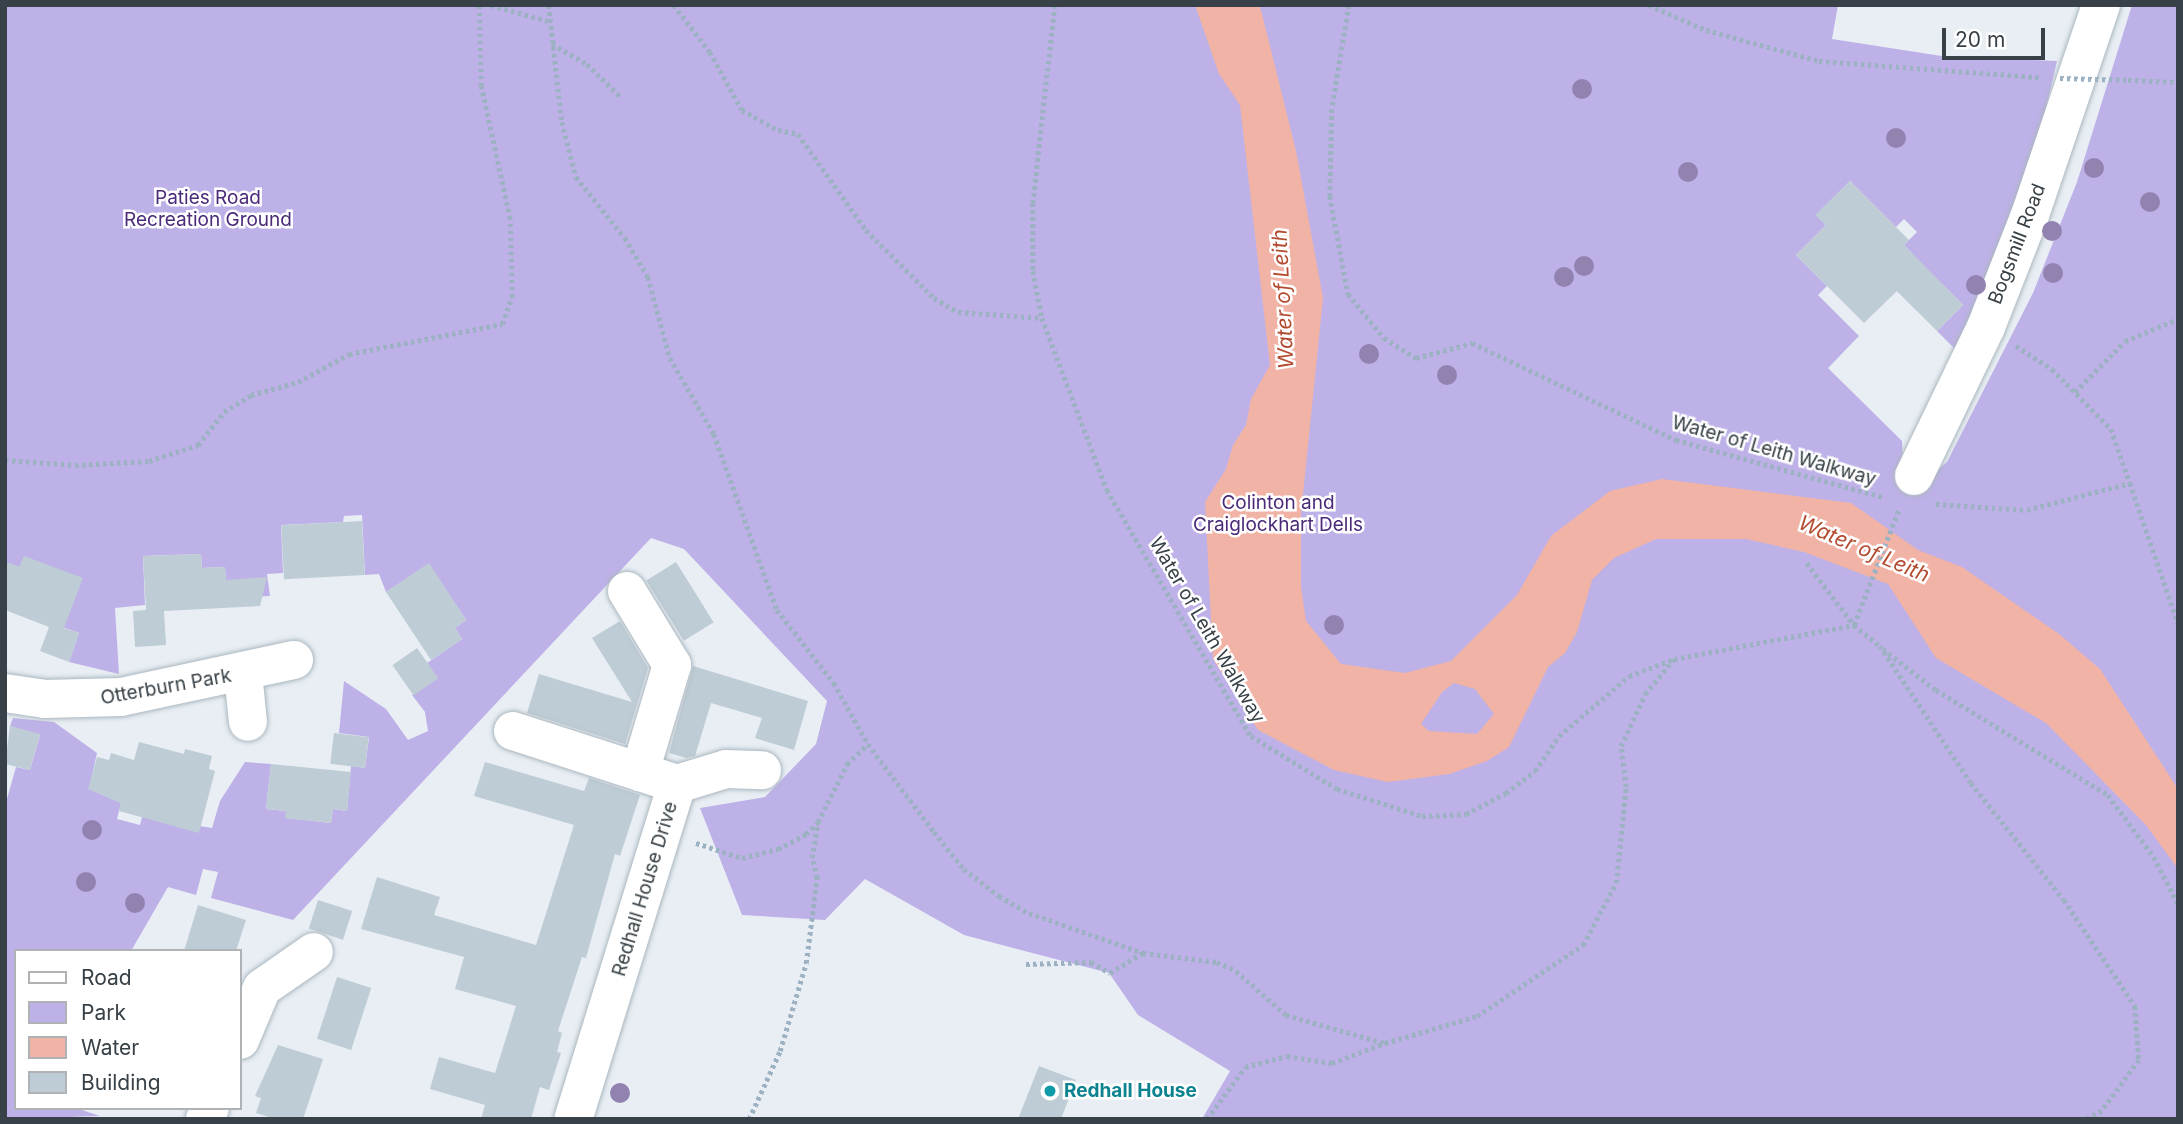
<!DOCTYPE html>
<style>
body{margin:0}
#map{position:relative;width:2183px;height:1124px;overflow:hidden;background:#e8eef4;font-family:Inter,sans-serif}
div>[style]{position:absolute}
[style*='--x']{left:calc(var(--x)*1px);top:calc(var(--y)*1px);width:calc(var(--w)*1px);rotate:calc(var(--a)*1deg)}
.green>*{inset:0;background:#beb1e8}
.water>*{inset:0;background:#f0b3a5}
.building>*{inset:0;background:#beccd5;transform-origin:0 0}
.path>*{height:4.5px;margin-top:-2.25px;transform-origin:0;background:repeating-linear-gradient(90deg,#9cb1c1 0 3.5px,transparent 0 7px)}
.roads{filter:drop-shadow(0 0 2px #abb7bf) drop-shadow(0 0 2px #abb7bf)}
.minor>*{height:38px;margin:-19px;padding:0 19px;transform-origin:19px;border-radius:19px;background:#fff}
.path-bridge>*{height:4.5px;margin-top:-2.25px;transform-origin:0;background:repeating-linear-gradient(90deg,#9cb1c1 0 3.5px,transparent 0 7px)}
.trees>*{width:20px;height:20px;margin:-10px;border-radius:50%;background:#9182b0}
.dots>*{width:19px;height:19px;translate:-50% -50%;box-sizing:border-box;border:4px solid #fff;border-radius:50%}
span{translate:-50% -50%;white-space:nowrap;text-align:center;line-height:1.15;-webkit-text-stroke:5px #fff;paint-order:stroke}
.park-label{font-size:19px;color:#4a2a79}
.street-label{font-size:19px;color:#374147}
.culture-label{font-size:19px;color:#0d838f;font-weight:700}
.left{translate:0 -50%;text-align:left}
.water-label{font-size:21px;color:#b34b30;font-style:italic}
.frame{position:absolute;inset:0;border:7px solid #374147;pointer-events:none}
.legend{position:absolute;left:14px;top:949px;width:228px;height:161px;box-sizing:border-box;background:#fff;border:2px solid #afb3b5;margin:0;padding:9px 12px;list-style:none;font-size:21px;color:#374147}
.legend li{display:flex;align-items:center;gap:14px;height:35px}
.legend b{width:35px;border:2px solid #afb3b5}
.scale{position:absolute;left:1942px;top:28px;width:103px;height:32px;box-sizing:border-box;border:4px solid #374147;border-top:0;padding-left:9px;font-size:21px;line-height:24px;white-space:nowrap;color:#374147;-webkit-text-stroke:5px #fff;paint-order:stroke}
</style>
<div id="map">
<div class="green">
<div style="clip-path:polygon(5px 5px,1838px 5px,1832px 39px,1948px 57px,2057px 61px,2032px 168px,1956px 350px,1937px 331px,1963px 305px,1943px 285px,1917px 311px,1897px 291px,1923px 265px,1904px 245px,1917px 232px,1904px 219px,1896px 227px,1850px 181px,1816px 215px,1826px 225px,1796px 255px,1827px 286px,1818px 295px,1859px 336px,1828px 368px,1902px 441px,1903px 460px,1931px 475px,1947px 462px,2033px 293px,2077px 182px,2132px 5px,2178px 5px,2178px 1119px,1202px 1119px,1230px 1071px,1138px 1015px,1109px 973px,964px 935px,865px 879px,825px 920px,742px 915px,700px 808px,765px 797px,816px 744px,827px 701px,684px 549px,651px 538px,293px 920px,211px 898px,218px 872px,203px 869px,196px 895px,168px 887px,131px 951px,16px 951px,16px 1108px,76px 1108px,100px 1116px,5px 1119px,5px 806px,16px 767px,30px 770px,40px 735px,10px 726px,13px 718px,54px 722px,97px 753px,89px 789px,121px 803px,117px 819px,140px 825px,142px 817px,212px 828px,220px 801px,245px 762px,271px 764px,266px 809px,286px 811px,286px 818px,331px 823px,333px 809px,347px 811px,351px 766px,365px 768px,369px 737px,339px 733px,344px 681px,386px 709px,408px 740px,428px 731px,425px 712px,412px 695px,437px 678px,427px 663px,462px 639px,455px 628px,466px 620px,429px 564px,386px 592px,379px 574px,365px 575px,362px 515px,344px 516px,343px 522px,281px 525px,283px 573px,267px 574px,270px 596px,227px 598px,225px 567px,202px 568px,201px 554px,143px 556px,145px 605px,115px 608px,119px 674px,69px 662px,79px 633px,51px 623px,19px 567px,5px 562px)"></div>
</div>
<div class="water">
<div style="clip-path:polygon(evenodd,1195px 5px,1258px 5px,1261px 10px,1296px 151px,1323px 298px,1301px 514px,1301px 587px,1306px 621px,1341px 664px,1405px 673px,1451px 661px,1517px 595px,1551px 536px,1610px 491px,1662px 479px,1851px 503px,1918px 550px,1962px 567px,2059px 634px,2100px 669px,2178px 789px,2178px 869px,2146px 825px,2046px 723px,1936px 658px,1888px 584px,1804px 552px,1746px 539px,1656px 539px,1614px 558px,1592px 580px,1577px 632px,1565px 653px,1548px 667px,1509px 747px,1487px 761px,1449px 774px,1388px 782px,1334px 770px,1258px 730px,1213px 659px,1205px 502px,1226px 469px,1233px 445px,1246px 425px,1251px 399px,1270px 365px,1240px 105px,1219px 74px,1195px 5px,1454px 683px,1475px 689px,1494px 714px,1477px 734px,1429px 731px,1421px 724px,1442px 692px,1454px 683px)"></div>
</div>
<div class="building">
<div style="clip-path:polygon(1850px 181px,1909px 240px,1904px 245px,1963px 305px,1937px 331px,1897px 291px,1864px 323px,1796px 255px,1826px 225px,1815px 215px)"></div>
<div style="left:362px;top:521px;width:54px;height:81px;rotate:87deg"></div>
<div style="clip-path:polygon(201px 554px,202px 568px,225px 567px,226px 580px,267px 577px,260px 606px,164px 611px,166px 645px,135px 647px,133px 611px,146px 610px,143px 556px)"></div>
<div style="clip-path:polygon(24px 556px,83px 578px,64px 628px,79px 633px,69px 662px,40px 651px,49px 627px,5px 610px,5px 562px,19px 567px)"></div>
<div style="left:676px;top:562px;width:71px;height:35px;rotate:58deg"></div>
<div style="clip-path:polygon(429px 563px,466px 620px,455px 628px,462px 639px,431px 660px,386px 592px)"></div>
<div style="clip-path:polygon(620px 621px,648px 668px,625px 744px,527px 713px,539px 674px,632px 702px,592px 638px)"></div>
<div style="left:417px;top:648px;width:37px;height:30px;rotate:55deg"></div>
<div style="clip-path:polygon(693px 666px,808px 701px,794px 750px,755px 738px,762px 718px,711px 703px,695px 756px,686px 758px,669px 753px)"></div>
<div style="clip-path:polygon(10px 726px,40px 734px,30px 770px,5px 764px)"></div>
<div style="left:334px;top:733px;width:35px;height:31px;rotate:7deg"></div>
<div style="clip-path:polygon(139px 742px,184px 754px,185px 749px,212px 756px,209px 769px,215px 771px,199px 833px,119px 811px,121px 803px,88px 789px,97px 757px,109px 760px,111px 753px,134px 760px)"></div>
<div style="clip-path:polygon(485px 762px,584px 791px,589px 778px,640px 795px,620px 856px,615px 854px,586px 958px,582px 957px,558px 1031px,562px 1033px,557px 1052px,561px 1053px,549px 1090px,540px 1087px,531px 1119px,481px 1119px,485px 1105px,430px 1089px,439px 1057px,495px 1073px,516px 1006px,455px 989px,464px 957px,361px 929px,377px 877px,440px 897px,434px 915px,536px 945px,574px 825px,474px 796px)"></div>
<div style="clip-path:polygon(271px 764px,351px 772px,347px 811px,333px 809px,331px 823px,285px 818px,286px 811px,266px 809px)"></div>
<div style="left:318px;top:900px;width:36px;height:30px;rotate:18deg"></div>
<div style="clip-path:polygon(198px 905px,246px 920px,236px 951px,184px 951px)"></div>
<div style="left:337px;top:977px;width:36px;height:65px;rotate:18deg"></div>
<div style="clip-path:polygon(278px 1045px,323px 1059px,303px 1119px,275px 1119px,256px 1113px,261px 1098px,255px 1096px)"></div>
<div style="clip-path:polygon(1039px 1066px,1076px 1080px,1061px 1119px,1018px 1119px)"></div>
</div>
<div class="path">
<div style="--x:491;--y:5;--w:59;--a:15.7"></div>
<div style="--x:549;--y:5;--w:118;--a:83.7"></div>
<div style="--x:562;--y:122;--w:57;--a:75.7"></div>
<div style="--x:576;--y:177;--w:78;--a:51.2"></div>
<div style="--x:625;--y:238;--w:45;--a:59.5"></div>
<div style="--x:648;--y:277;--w:84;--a:74.8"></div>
<div style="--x:670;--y:358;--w:88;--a:59.9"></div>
<div style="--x:714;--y:434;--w:187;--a:70.3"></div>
<div style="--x:777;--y:610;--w:93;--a:52"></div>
<div style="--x:834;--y:683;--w:70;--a:60.9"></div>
<div style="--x:868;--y:744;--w:110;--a:53.1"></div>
<div style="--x:934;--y:832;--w:48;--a:51"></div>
<div style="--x:964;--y:869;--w:44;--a:37.6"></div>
<div style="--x:999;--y:896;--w:34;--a:30"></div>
<div style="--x:1029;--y:913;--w:121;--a:19.3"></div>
<div style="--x:1143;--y:953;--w:75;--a:6.9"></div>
<div style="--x:1217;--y:962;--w:21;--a:25"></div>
<div style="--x:1236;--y:971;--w:67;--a:41.3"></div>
<div style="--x:1286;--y:1015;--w:103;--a:15.8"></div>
<div style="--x:1385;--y:1043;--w:96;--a:-16.4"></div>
<div style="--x:1477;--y:1016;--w:128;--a:-33.8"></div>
<div style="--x:1583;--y:945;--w:70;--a:-62"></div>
<div style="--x:1616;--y:883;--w:97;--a:-84.1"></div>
<div style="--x:1626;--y:787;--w:41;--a:-97"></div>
<div style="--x:1621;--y:746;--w:57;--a:-65.2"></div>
<div style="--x:1645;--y:694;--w:45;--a:-50.4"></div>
<div style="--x:674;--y:5;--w:59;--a:52.5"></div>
<div style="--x:710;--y:52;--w:66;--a:61.1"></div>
<div style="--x:742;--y:110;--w:41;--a:29.1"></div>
<div style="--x:778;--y:130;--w:20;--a:11"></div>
<div style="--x:798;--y:134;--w:118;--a:54.7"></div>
<div style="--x:866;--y:230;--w:96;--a:45"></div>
<div style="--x:934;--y:298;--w:28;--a:30"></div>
<div style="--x:958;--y:312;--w:84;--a:4.1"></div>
<div style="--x:1055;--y:5;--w:199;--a:96.3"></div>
<div style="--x:1033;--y:203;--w:68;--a:90"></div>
<div style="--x:1033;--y:271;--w:48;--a:79.2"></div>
<div style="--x:1042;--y:318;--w:184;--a:69.3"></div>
<div style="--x:1107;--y:490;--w:285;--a:59.7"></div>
<div style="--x:1251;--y:736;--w:101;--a:31.6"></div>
<div style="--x:1337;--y:789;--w:89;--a:17.6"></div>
<div style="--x:1422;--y:816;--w:44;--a:-2.6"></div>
<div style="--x:1466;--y:814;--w:45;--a:-27.7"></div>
<div style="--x:1506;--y:793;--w:36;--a:-37"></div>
<div style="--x:1535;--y:771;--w:42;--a:-55.6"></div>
<div style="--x:1559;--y:736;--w:92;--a:-40.6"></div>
<div style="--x:1629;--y:676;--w:48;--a:-20.7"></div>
<div style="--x:1674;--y:659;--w:183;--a:-10.7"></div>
<div style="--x:1349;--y:5;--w:105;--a:99.3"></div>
<div style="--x:1332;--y:109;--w:87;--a:91.3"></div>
<div style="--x:1330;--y:196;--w:100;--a:79.6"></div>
<div style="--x:1348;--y:294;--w:57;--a:50.7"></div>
<div style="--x:1384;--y:338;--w:38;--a:32"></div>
<div style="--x:1416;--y:358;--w:58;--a:-15"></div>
<div style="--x:1472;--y:343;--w:226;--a:25.4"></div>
<div style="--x:1676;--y:440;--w:215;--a:15.4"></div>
<div style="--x:1649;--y:5;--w:62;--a:23.7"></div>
<div style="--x:1706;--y:30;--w:117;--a:15.3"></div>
<div style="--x:1819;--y:61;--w:220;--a:4.2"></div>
<div style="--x:552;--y:44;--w:40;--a:29.7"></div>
<div style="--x:587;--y:64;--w:49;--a:44.2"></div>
<div style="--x:2128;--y:80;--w:50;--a:2.3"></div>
<div style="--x:2016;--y:346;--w:43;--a:32.6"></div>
<div style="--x:2052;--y:369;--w:84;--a:45.5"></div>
<div style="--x:2111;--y:429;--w:57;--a:70.6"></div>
<div style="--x:2075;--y:392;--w:71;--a:-45.6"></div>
<div style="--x:2125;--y:341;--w:57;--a:-22.5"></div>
<div style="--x:5;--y:460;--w:70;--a:4.1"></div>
<div style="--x:75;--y:465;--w:74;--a:-3.1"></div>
<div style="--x:149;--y:461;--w:52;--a:-18.1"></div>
<div style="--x:198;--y:445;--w:42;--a:-51.8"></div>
<div style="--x:224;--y:412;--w:32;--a:-32"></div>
<div style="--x:251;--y:395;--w:49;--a:-15.5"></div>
<div style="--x:298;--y:382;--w:58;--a:-28.8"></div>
<div style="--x:349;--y:354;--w:156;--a:-11.1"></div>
<div style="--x:502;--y:324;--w:29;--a:-70"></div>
<div style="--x:512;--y:297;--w:78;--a:-91.5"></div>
<div style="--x:510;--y:219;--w:136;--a:-102.3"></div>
<div style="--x:481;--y:86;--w:81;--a:-91.4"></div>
<div style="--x:1936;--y:504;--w:91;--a:3.8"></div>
<div style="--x:2027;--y:510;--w:106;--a:-14.7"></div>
<div style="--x:2130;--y:483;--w:148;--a:71.1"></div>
<div style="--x:1807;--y:563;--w:78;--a:52.8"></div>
<div style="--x:1854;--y:625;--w:33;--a:39"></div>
<div style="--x:1880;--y:646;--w:164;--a:56.4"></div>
<div style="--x:1971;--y:783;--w:149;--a:51.5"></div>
<div style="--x:2064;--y:900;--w:128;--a:56.2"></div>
<div style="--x:2135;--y:1006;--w:54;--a:85.8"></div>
<div style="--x:2139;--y:1060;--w:63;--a:126"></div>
<div style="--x:2102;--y:1111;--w:17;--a:152"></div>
<div style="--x:1854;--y:625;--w:124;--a:-68.8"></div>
<div style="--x:1883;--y:649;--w:67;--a:37.7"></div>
<div style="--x:1936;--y:690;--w:202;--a:31.4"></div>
<div style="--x:2108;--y:795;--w:77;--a:53.4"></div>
<div style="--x:2154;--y:857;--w:53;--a:62.9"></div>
<div style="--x:696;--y:843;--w:48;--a:18.1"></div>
<div style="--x:742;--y:858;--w:37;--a:-14"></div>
<div style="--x:778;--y:849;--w:32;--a:-28"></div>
<div style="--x:806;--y:834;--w:17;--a:-45"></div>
<div style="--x:818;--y:822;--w:65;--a:-63.4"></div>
<div style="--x:847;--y:764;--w:29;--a:-44"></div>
<div style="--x:1026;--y:964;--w:65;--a:-1.8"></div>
<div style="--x:1091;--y:962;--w:22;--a:30"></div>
<div style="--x:1110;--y:973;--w:38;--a:-32"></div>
<div style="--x:749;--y:1119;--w:75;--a:-65.5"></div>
<div style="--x:780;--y:1051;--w:92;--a:-73.5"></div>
<div style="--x:806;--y:963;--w:86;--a:-82.6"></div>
<div style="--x:817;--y:878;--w:21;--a:-104"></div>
<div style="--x:812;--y:858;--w:36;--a:-81"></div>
<div style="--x:1207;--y:1119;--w:64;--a:-53.8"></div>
<div style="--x:1245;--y:1067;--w:43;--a:-14.7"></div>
<div style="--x:1287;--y:1056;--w:46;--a:8.8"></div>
<div style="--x:1332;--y:1063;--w:57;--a:-20.7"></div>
</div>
<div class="roads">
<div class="minor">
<div style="--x:1914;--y:476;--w:165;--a:-64.2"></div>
<div style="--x:1986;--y:327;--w:120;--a:-68.6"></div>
<div style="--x:2030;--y:215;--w:222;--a:-71.3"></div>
<div style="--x:627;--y:591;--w:87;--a:58.7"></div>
<div style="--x:672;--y:665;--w:112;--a:106.7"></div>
<div style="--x:243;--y:673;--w:49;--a:84.2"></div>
<div style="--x:5;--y:693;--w:40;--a:8.5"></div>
<div style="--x:45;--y:699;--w:76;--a:-1.5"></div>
<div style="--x:121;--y:697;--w:177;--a:-12.1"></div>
<div style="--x:513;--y:731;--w:172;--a:17.9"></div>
<div style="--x:677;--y:784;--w:351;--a:107.2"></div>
<div style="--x:677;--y:784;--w:51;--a:-17"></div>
<div style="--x:726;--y:769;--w:36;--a:2"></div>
<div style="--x:240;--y:1040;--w:56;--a:-67.1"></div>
<div style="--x:262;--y:988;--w:63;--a:-34.7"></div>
<div style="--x:205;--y:1119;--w:12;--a:-66"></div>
</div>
</div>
<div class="path-bridge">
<div style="--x:2060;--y:78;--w:68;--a:1.7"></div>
</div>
<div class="trees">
<div style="left:1582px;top:89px"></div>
<div style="left:1896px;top:138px"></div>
<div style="left:2094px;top:168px"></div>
<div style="left:1688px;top:172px"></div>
<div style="left:2150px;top:202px"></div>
<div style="left:2052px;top:231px"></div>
<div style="left:1584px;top:266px"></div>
<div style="left:2053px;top:273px"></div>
<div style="left:1564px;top:277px"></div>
<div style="left:1976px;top:285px"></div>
<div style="left:1369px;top:354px"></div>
<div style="left:1447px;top:375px"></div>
<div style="left:1334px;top:625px"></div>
<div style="left:92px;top:830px"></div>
<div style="left:86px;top:882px"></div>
<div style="left:135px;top:903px"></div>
<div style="left:620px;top:1093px"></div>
</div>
<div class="dots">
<div style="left:1050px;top:1091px;background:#0f9aa8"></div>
</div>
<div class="park-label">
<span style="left:208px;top:209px">Paties Road<br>Recreation Ground</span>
<span style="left:1278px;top:514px">Colinton and<br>Craiglockhart Dells</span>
</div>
<div class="street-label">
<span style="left:2017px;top:244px;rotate:-69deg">Bogsmill Road</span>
<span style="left:1774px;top:451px;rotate:16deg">Water of Leith Walkway</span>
<span style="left:1207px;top:630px;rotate:60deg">Water of Leith Walkway</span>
<span style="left:166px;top:687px;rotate:-10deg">Otterburn Park</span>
<span style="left:645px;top:889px;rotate:-73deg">Redhall House Drive</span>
</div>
<div class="culture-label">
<span class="left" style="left:1064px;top:1091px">Redhall House</span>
</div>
<div class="water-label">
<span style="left:1283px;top:299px;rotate:-93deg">Water of Leith</span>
<span style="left:1864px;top:549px;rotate:23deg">Water of Leith</span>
</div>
<div class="frame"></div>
<ul class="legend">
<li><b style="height:9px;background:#fff"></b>Road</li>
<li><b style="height:19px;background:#beb1e8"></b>Park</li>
<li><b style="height:19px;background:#f0b3a5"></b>Water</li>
<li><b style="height:19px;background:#beccd5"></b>Building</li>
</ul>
<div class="scale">20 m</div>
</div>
